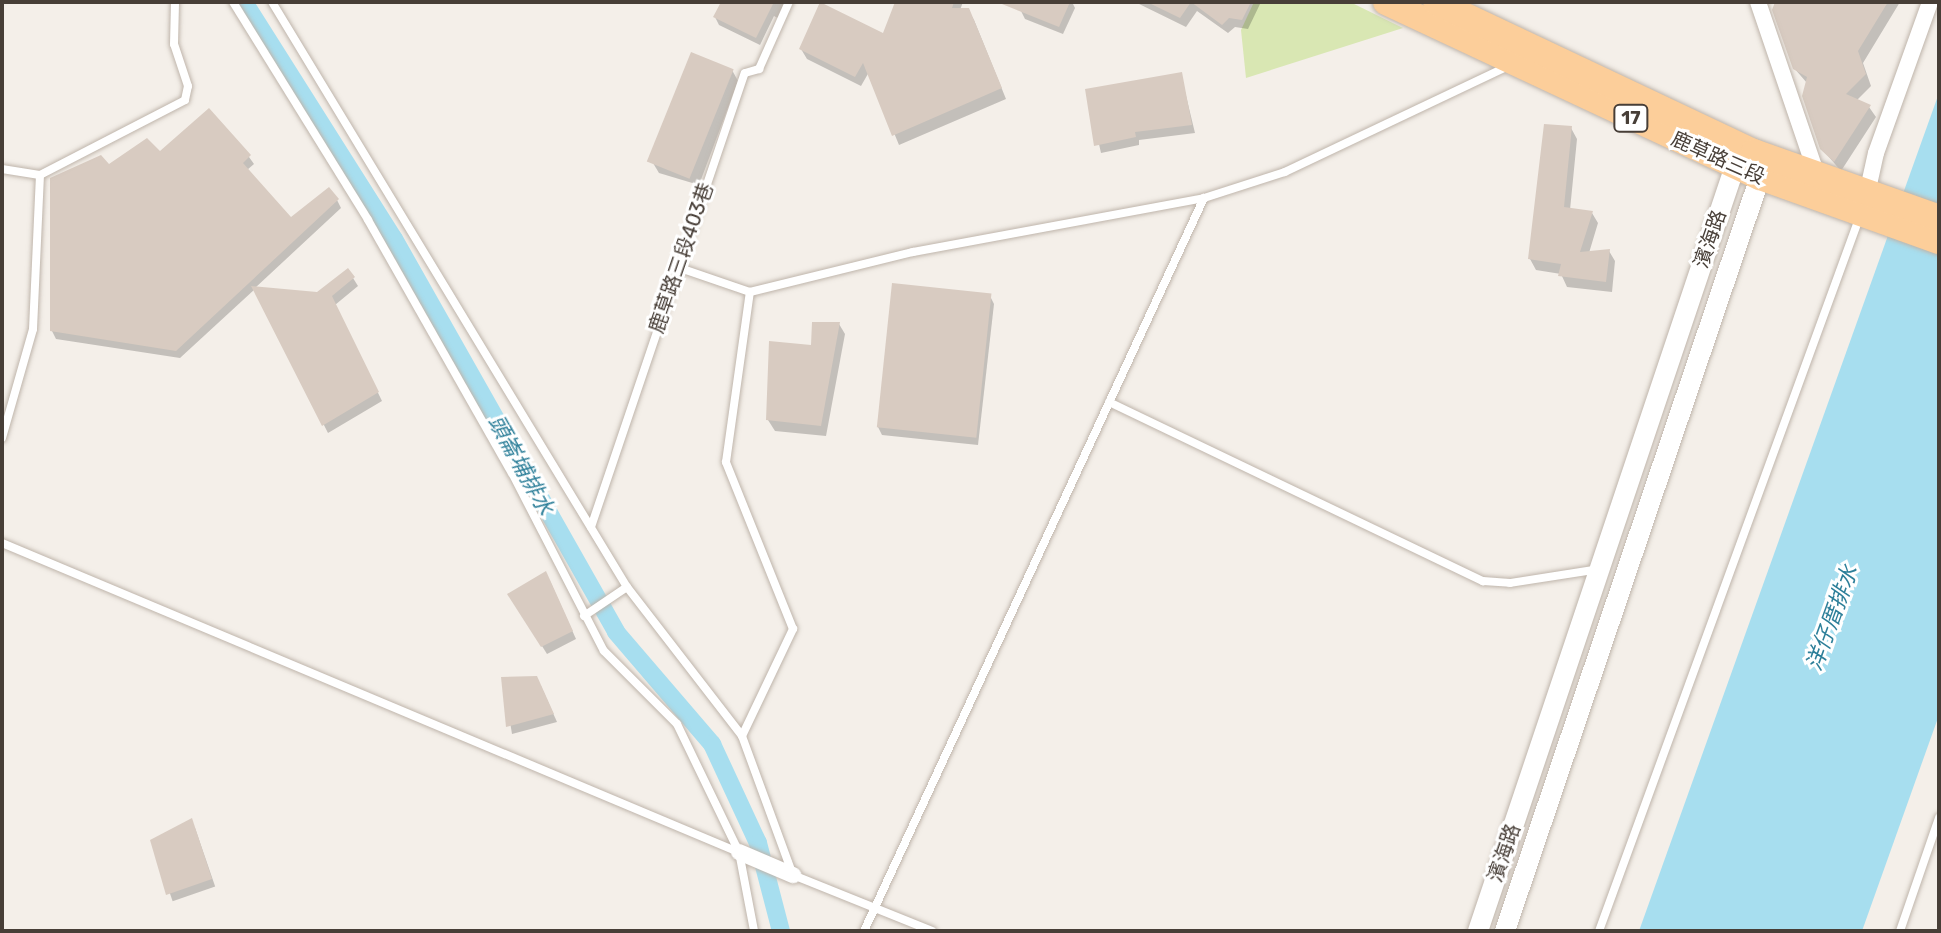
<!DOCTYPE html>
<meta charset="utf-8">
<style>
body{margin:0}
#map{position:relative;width:1941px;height:933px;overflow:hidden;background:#f4efe9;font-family:Rubik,"Noto Sans TC",sans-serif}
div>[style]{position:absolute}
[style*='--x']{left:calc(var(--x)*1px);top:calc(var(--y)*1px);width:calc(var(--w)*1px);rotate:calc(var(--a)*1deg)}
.green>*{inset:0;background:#d9e7b3}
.water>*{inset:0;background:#a7deef}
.shadow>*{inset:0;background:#0003;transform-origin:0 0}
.canal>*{height:18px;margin:-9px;padding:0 9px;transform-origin:9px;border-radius:9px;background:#a7deef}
.building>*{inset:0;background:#d8cbc1;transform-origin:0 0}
.roads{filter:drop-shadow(0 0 2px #bfb5ab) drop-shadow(0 0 2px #bfb5ab)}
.service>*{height:8px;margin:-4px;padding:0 4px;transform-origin:4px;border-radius:4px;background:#fff}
.minor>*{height:16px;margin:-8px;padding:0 8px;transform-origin:8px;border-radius:8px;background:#fff}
.tertiary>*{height:20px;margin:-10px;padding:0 10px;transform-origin:10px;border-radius:10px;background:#fff}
.primary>*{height:26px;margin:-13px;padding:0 13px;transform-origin:13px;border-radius:13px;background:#fcce9a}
span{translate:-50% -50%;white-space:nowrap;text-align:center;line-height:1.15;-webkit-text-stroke:6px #fff;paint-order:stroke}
.shield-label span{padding:2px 6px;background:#fff;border:2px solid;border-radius:6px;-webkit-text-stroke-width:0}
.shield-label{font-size:18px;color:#473e37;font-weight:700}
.street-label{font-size:20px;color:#473e37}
.water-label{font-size:22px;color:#2d7f99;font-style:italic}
.frame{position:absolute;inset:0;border:4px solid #473e37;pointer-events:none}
</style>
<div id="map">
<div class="green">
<div style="clip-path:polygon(1254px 2px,1350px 2px,1403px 28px,1246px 78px,1241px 30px)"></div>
</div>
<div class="water">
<div style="clip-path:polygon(1939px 93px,1939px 715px,1862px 931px,1639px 931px)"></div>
</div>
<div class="shadow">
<div style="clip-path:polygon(722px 2px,791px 2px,781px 20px,774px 16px,760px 45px,719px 25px,715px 17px)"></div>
<div style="clip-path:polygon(897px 2px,963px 2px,960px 10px,968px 10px,974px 20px,1006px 99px,899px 145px,869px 72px,861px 86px,807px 59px,801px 49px,884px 35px)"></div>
<div style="clip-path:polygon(1025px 2px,1072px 2px,1075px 8px,1063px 34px,1025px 19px,1021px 11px)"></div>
<div style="clip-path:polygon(1135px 2px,1261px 2px,1248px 29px,1235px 27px,1228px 33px,1197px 11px,1186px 27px)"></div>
<div style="clip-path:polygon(1778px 2px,1900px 2px,1863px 63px,1871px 86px,1856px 101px,1869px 107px,1876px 117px,1841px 171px,1822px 149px,1807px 83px,1794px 68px)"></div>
<div style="clip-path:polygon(732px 70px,738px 81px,699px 185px,659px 173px,653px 163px)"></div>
<div style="clip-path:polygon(1181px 75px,1195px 133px,1139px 140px,1139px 145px,1101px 153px,1087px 91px)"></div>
<div style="clip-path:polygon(1571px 128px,1577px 139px,1570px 210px,1592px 213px,1598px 223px,1589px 253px,1609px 251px,1615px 261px,1612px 292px,1567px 287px,1561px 274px,1536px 270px,1530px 259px)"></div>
<div style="clip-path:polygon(160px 154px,249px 157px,254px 164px,247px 170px,291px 220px,337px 200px,341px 208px,255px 288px,318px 294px,353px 278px,358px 286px,335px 305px,382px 401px,328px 433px,255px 289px,180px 358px,56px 339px,52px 331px,108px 167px)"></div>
<div style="clip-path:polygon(990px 296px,994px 304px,978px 445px,882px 435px,878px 427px)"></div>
<div style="clip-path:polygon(839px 324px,845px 334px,826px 436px,775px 431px,768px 420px,813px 347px)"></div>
<div style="clip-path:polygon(550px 581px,576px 639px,547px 654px,510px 595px)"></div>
<div style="clip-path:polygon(503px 679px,541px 686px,557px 722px,512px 734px)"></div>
<div style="left:195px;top:828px;width:62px;height:45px;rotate:71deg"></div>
</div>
<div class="canal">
<div style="--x:244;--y:2;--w:280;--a:57.7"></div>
<div style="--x:394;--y:239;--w:451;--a:60.5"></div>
<div style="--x:616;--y:632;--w:148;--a:49.4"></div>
<div style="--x:712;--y:744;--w:109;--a:65.1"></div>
<div style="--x:758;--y:843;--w:91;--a:75.4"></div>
</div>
<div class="building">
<div style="clip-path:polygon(721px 2px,774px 2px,756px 38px,713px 17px)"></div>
<div style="clip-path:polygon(820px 2px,883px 33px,895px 2px,954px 2px,952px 8px,969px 8px,1002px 88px,892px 136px,863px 63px,855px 77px,799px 49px)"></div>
<div style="clip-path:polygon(997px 2px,1070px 2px,1059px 27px)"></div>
<div style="clip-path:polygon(1147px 2px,1191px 2px,1180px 18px)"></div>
<div style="clip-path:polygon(1191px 2px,1251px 2px,1242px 20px,1229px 18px,1222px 25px)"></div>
<div style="clip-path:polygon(1775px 2px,1888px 2px,1858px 51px,1866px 74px,1846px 94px,1871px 105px,1834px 162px,1820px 149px,1802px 96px,1807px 77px,1793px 69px,1772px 10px)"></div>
<div style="left:691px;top:52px;width:46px;height:118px;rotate:22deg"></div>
<div style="clip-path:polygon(1182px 72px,1192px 125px,1135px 132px,1136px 137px,1094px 146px,1085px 89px)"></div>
<div style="clip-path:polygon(209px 108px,251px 155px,243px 163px,291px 217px,329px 187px,339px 199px,176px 351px,50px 331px,50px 178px,101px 155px,109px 164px,147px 138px,160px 151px)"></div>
<div style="clip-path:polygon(1544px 124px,1572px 126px,1564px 207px,1593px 211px,1580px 252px,1610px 249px,1606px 282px,1558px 276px,1561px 264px,1528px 259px)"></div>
<div style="clip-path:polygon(348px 268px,355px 277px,332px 296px,379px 392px,322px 426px,251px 286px,317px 292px)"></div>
<div style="left:892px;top:283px;width:100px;height:145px;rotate:6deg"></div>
<div style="clip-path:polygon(812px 322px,840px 322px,821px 426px,766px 420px,769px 341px,811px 345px)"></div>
<div style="clip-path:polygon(546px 571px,573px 631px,541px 647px,507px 594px)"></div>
<div style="clip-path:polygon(537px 676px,554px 714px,506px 727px,501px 677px)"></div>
<div style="clip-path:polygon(192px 818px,212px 879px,166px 895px,150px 840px)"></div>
</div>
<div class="roads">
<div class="service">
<div style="--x:233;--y:2;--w:256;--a:58.2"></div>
<div style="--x:368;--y:220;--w:291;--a:60.4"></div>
<div style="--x:512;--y:473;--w:200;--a:62.7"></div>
<div style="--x:604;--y:651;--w:103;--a:45"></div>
<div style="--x:677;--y:724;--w:142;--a:64.2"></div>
<div style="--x:739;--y:852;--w:80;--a:79.2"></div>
<div style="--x:272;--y:2;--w:684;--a:58.75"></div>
<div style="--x:627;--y:587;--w:188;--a:52.3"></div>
<div style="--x:742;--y:736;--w:148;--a:69.9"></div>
<div style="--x:793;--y:875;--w:150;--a:21.9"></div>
<div style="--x:2;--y:169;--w:38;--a:9"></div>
<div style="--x:40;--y:175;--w:163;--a:-27.3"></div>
<div style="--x:185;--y:100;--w:14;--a:-78"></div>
<div style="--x:188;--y:86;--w:44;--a:-108.4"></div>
<div style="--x:174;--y:44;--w:42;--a:-88.6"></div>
<div style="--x:677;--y:267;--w:77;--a:18.9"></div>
<div style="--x:750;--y:292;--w:168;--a:-13.8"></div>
<div style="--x:913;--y:252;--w:296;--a:-10.5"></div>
<div style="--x:1204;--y:198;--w:85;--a:-17.8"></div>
<div style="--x:1285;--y:172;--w:247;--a:-25.4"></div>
<div style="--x:1109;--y:402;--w:415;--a:25.6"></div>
<div style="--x:1483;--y:581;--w:27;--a:4"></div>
<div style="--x:1510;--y:583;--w:90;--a:-8.9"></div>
<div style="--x:2;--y:438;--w:113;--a:-74.1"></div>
<div style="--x:33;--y:329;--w:154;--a:-87.4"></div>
<div style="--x:591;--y:527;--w:479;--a:-71.3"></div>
<div style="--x:745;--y:73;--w:15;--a:-16"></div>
<div style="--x:759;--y:69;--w:73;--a:-65.9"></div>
<div style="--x:2;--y:543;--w:798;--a:22.77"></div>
<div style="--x:584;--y:616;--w:52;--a:-34"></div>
<div style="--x:742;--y:736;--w:119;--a:-64.5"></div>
<div style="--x:793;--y:629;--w:180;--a:-111.9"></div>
<div style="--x:726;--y:462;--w:172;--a:-82"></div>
<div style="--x:864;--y:931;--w:808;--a:-65.12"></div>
<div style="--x:1599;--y:931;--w:761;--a:-69.95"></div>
<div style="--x:1900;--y:931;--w:120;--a:-71"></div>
</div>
<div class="minor">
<div style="--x:1758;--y:2;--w:180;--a:71.2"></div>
<div style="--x:1866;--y:198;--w:46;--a:-77.5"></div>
<div style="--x:1876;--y:153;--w:160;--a:-70.3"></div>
<div style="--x:739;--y:852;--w:59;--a:23.1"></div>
</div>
<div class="tertiary">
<div style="--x:1478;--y:931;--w:807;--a:-71.43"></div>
<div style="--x:1735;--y:166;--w:24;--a:-36"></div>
<div style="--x:1754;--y:152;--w:26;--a:77"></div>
<div style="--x:1760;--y:177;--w:796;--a:108.69"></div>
</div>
<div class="primary">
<div style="--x:1386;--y:2;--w:413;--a:25.1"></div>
<div style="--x:1760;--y:177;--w:190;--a:19.7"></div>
<div style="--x:1436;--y:2;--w:352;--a:25.3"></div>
<div style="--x:1754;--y:152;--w:196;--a:19.6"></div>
</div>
</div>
<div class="shield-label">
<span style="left:1631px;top:118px">17</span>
</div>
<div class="street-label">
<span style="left:1718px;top:158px;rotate:24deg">鹿草路三段</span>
<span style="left:1710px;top:239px;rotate:-71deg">濱海路</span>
<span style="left:681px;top:258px;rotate:-71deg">鹿草路三段403巷</span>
<span style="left:1504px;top:853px;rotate:-71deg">濱海路</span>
</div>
<div class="water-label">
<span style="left:521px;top:465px;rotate:61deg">頭崙埔排水</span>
<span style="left:1832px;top:618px;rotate:-70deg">洋仔厝排水</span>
</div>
<div class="frame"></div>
</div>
